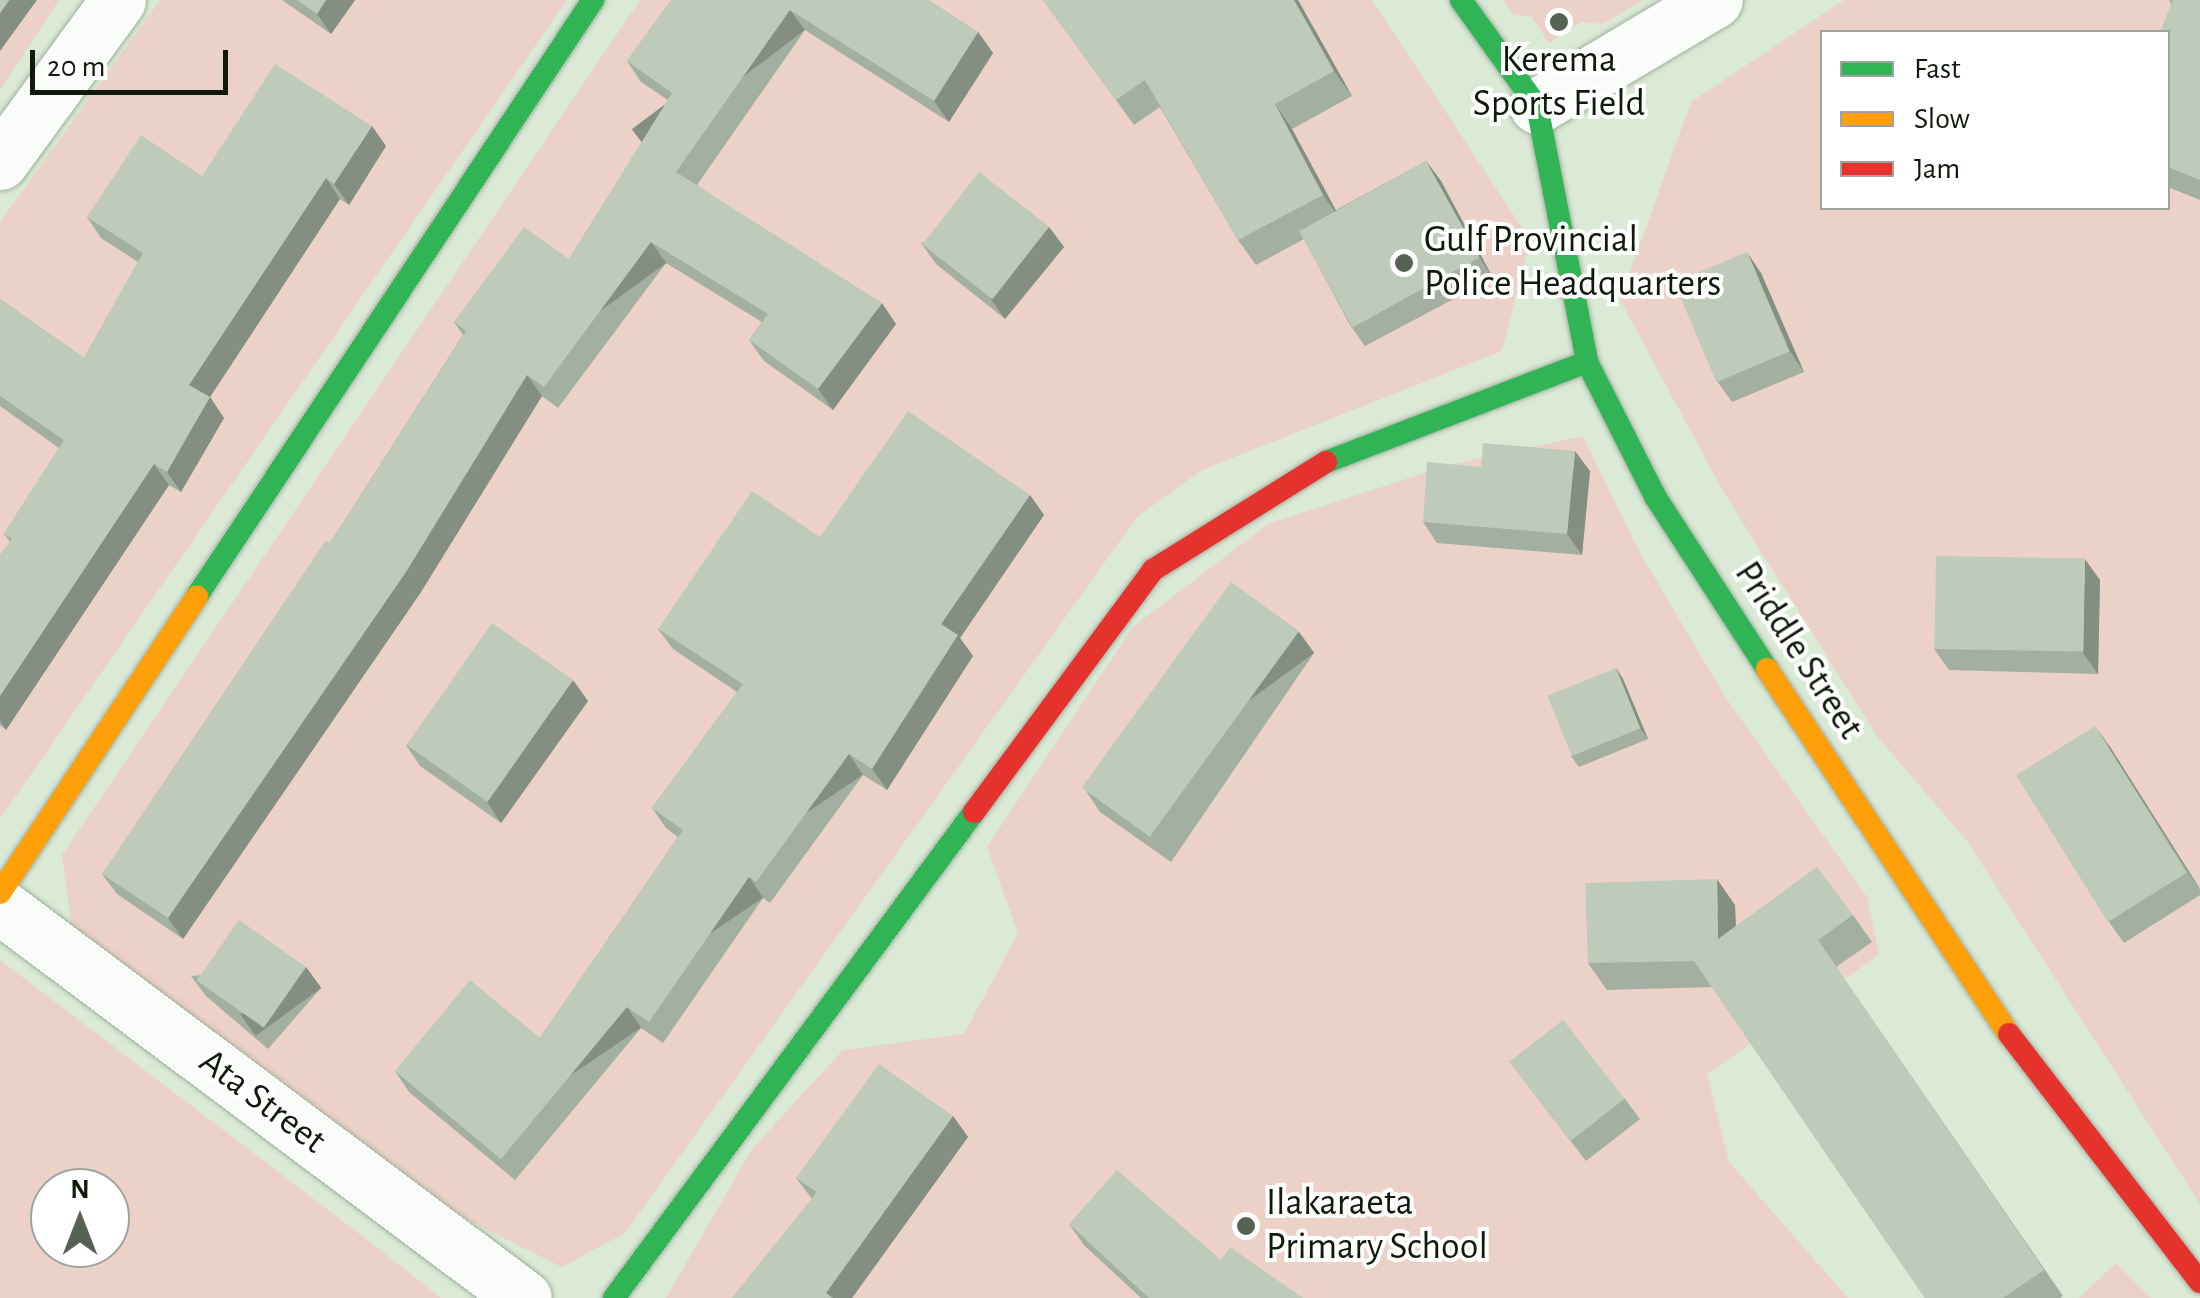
<!DOCTYPE html>
<style>
body{margin:0}
#map{position:relative;width:2200px;height:1298px;overflow:hidden;background:#daead6;font-family:"Alegreya Sans",sans-serif}
div>[style]{position:absolute}
[style*='--x']{left:calc(var(--x)*1px);top:calc(var(--y)*1px);width:calc(var(--w)*1px);rotate:calc(var(--a)*1deg)}
.green>*{inset:0;background:#ebd1c8}
.roads{filter:drop-shadow(0 0 2px #a2af9f) drop-shadow(0 0 2px #a2af9f)}
.street>*{height:55px;margin:-27.5px;padding:0 27.5px;transform-origin:27.5px;border-radius:27.5px;background:#f9fcf9}
.fast>*{height:22px;margin:-11px;padding:0 11px;transform-origin:11px;border-radius:11px;background:#30b455}
.slow>*{height:22px;margin:-11px;padding:0 11px;transform-origin:11px;border-radius:11px;background:#ff9f0a}
.jam>*{height:22px;margin:-11px;padding:0 11px;transform-origin:11px;border-radius:11px;background:#e5322d}
.wall>*{inset:0;background:#a3afa1}
.shaded-wall>*{inset:0;background:#858e83;transform-origin:0 0}
.building>*{inset:0;background:#becbbb;transform-origin:0 0}
.dots>*{width:28px;height:28px;translate:-50% -50%;box-sizing:border-box;border:5px solid #fff;border-radius:50%}
span{translate:-50% -50%;white-space:nowrap;text-align:center;line-height:1.15;-webkit-text-stroke:8px #fff;paint-order:stroke}
.poi-label{font-size:38px;color:#0f190c}
.left{translate:0 -50%;text-align:left}
.street-label{font-size:38px;color:#0f190c}
.legend{position:absolute;left:1820px;top:30px;width:350px;height:180px;box-sizing:border-box;background:#fff;border:2px solid #9fa39e;margin:0;padding:12px 18px;list-style:none;font-size:30px;color:#0f190c}
.legend li{display:flex;align-items:center;gap:20px;height:50px}
.legend b{width:50px;border:2px solid #9fa39e}
.north{position:absolute;left:30px;top:1168px;width:100px;height:100px;box-sizing:border-box;background:#fff;border:2px solid #9fa39e;border-radius:50%;rotate:0deg;font-size:28px;font-weight:700;line-height:40px;text-align:center;color:#0f190c}
.north::after{content:'';display:block;margin:auto;width:35px;height:45px;background:#566253;clip-path:polygon(50% 0,100% 100%,50% 72%,0 100%)}
.scale{position:absolute;left:30px;top:50px;width:198px;height:45px;box-sizing:border-box;border:5px solid #0f190c;border-top:0;padding-left:12px;font-size:30px;line-height:35px;white-space:nowrap;color:#0f190c;-webkit-text-stroke:8px #fff;paint-order:stroke}
</style>
<div id="map">
<div class="green">
<div style="clip-path:polygon(0 0,59px 0,0 90px)"></div>
<div style="clip-path:polygon(160px 0,567px 0,0 819px,0 222px)"></div>
<div style="clip-path:polygon(640px 0,1372px 0,1530px 240px,1502px 351px,1202px 470px,1137px 517px,625px 1233px,562px 1267px,431px 1202px,73px 935px,62px 855px)"></div>
<div style="clip-path:polygon(1503px 0,1642px 0,1603px 24px,1582px 22px,1549px 43px,1532px 17px,1513px 15px)"></div>
<div style="clip-path:polygon(evenodd,1844px 0,2200px 0,2200px 1204px,1967px 841px,1877px 736px,1723px 491px,1620px 300px,1691px 102px,1844px 0,1822px 32px,2168px 32px,2168px 208px,1822px 208px,1822px 32px)"></div>
<div style="clip-path:polygon(1583px 436px,1639px 551px,1726px 698px,1867px 897px,1879px 955px,1707px 1074px,1729px 1162px,1848px 1298px,666px 1298px,752px 1149px,843px 1050px,964px 1034px,1018px 933px,987px 847px,1133px 627px,1268px 524px,1449px 465px)"></div>
<div style="clip-path:polygon(evenodd,0 960px,374px 1245px,441px 1298px,0 1298px,0 960px,50px 1188px,110px 1188px,110px 1248px,50px 1248px,50px 1188px)"></div>
<div style="clip-path:polygon(2116px 1263px,2151px 1298px,2079px 1298px)"></div>
</div>
<div class="roads">
<div class="street">
<div style="--x:1537;--y:106;--w:207;--a:-30.8"></div>
<div style="--x:0;--y:162;--w:200;--a:-53.9"></div>
<div style="--x:0;--y:906;--w:654;--a:36.8"></div>
</div>
<div class="fast">
<div style="--x:1461;--y:0;--w:130;--a:54.4"></div>
<div style="--x:1537;--y:106;--w:261;--a:78.9"></div>
<div style="--x:1587;--y:362;--w:153;--a:63.1"></div>
<div style="--x:1656;--y:498;--w:204;--a:57"></div>
<div style="--x:1326;--y:462;--w:280;--a:-21"></div>
<div style="--x:197;--y:596;--w:716;--a:-56.4"></div>
<div style="--x:614;--y:1298;--w:605;--a:-53.47"></div>
</div>
<div class="slow">
<div style="--x:1767;--y:669;--w:438;--a:56.5"></div>
<div style="--x:0;--y:893;--w:356;--a:-56.4"></div>
</div>
<div class="jam">
<div style="--x:974;--y:812;--w:301;--a:-53.5"></div>
<div style="--x:1153;--y:570;--w:204;--a:-32"></div>
<div style="--x:2009;--y:1034;--w:313;--a:52.4"></div>
</div>
</div>
<div class="wall">
<div style="clip-path:polygon(282px 0,355px 0,331px 34px)"></div>
<div style="clip-path:polygon(671px 0,928px 0,978px 32px,993px 53px,949px 122px,805px 30px,697px 185px,896px 324px,833px 410px,764px 361px,749px 340px,762px 322px,666px 263px,558px 408px,542px 396px,421px 592px,183px 939px,117px 894px,102px 874px,330px 543px,463px 335px,454px 322px,569px 259px,668px 100px,641px 82px,627px 61px)"></div>
<div style="clip-path:polygon(1043px 0,1298px 0,1352px 96px,1292px 129px,1336px 210px,1426px 161px,1441px 181px,1493px 278px,1365px 346px,1350px 325px,1304px 239px,1256px 265px,1238px 240px,1160px 107px,1134px 125px)"></div>
<div style="clip-path:polygon(2169px 0,2200px 0,2200px 200px,2168px 187px,2168px 32px,2171px 4px)"></div>
<div style="clip-path:polygon(386px 146px,349px 205px,340px 199px,210px 397px,224px 418px,181px 492px,169px 485px,6px 730px,0 725px,0 555px,10px 542px,4px 534px,59px 448px,0 406px,0 299px,84px 358px,138px 262px,101px 238px,87px 217px,202px 176px)"></div>
<div style="clip-path:polygon(1049px 227px,1064px 247px,1005px 319px,936px 264px,921px 243px)"></div>
<div style="clip-path:polygon(1761px 273px,1804px 372px,1732px 402px,1717px 381px)"></div>
<div style="clip-path:polygon(1481px 467px,1590px 471px,1582px 555px,1437px 543px,1423px 522px)"></div>
<div style="clip-path:polygon(1030px 495px,1044px 515px,960px 638px,973px 656px,887px 790px,863px 775px,770px 903px,763px 898px,663px 1043px,641px 1028px,515px 1180px,409px 1092px,395px 1071px,540px 1038px,678px 837px,666px 828px,652px 808px,737px 692px,673px 649px,658px 629px,820px 537px)"></div>
<div style="clip-path:polygon(2100px 580px,2098px 674px,1949px 670px,1934px 649px)"></div>
<div style="clip-path:polygon(1299px 632px,1314px 653px,1171px 862px,1100px 812px,1086px 791px)"></div>
<div style="clip-path:polygon(1616px 668px,1623px 679px,1648px 739px,1579px 767px,1571px 756px)"></div>
<div style="clip-path:polygon(588px 701px,501px 823px,420px 766px,406px 745px)"></div>
<div style="clip-path:polygon(2110px 747px,2200px 889px,2200px 895px,2124px 943px,2109px 922px)"></div>
<div style="clip-path:polygon(1735px 905px,1736px 926px,1853px 915px,1872px 942px,1836px 967px,2063px 1296px,2060px 1298px,1925px 1298px,1712px 987px,1607px 990px,1588px 963px)"></div>
<div style="clip-path:polygon(306px 967px,321px 988px,268px 1049px,206px 996px,191px 976px)"></div>
<div style="clip-path:polygon(1509px 1061px,1625px 1099px,1640px 1119px,1586px 1161px)"></div>
<div style="clip-path:polygon(953px 1116px,968px 1137px,852px 1298px,732px 1298px,812px 1199px,796px 1178px)"></div>
<div style="clip-path:polygon(1069px 1224px,1221px 1260px,1303px 1298px,1141px 1298px,1084px 1245px)"></div>
</div>
<div class="shaded-wall">
<div style="clip-path:polygon(9px 0,37px 0,0 51px,0 13px)"></div>
<div style="clip-path:polygon(326px 0,355px 0,331px 34px,317px 14px)"></div>
<div style="clip-path:polygon(1294px 0,1298px 0,1352px 96px,1334px 71px)"></div>
<div style="left:790px;top:10px;width:25px;height:198px;rotate:53deg"></div>
<div style="clip-path:polygon(978px 32px,993px 53px,949px 122px,934px 101px)"></div>
<div style="clip-path:polygon(1275px 104px,1292px 129px,1341px 220px,1323px 195px)"></div>
<div style="clip-path:polygon(372px 126px,386px 146px,349px 205px,334px 184px)"></div>
<div style="clip-path:polygon(1426px 161px,1441px 181px,1493px 278px,1479px 257px)"></div>
<div style="clip-path:polygon(326px 178px,340px 199px,210px 397px,224px 418px,181px 492px,167px 472px,189px 385px)"></div>
<div style="clip-path:polygon(1049px 227px,1064px 247px,1005px 319px,990px 298px)"></div>
<div style="left:651px;top:242px;width:26px;height:180px;rotate:54deg"></div>
<div style="clip-path:polygon(1747px 252px,1761px 273px,1804px 372px,1790px 351px)"></div>
<div style="clip-path:polygon(882px 303px,896px 324px,833px 410px,818px 389px)"></div>
<div style="clip-path:polygon(527px 375px,542px 396px,421px 592px,183px 939px,168px 918px)"></div>
<div style="clip-path:polygon(1575px 451px,1590px 471px,1582px 555px,1567px 534px)"></div>
<div style="clip-path:polygon(154px 464px,169px 485px,6px 730px,0 721px,0 696px)"></div>
<div style="clip-path:polygon(1030px 495px,1044px 515px,960px 638px,973px 656px,887px 790px,872px 769px,941px 624px)"></div>
<div style="clip-path:polygon(2085px 559px,2100px 580px,2098px 674px,2083px 653px)"></div>
<div style="left:1299px;top:632px;width:26px;height:254px;rotate:54deg"></div>
<div style="clip-path:polygon(1616px 668px,1623px 679px,1648px 739px,1640px 728px)"></div>
<div style="clip-path:polygon(573px 680px,588px 701px,501px 823px,487px 802px)"></div>
<div style="clip-path:polygon(2095px 726px,2110px 747px,2200px 889px,2188px 872px)"></div>
<div style="left:849px;top:754px;width:25px;height:158px;rotate:56deg"></div>
<div style="left:749px;top:877px;width:25px;height:176px;rotate:56deg"></div>
<div style="clip-path:polygon(1717px 879px,1735px 905px,1737px 965px,1718px 939px)"></div>
<div style="left:306px;top:967px;width:26px;height:81px;rotate:54deg"></div>
<div style="left:627px;top:1007px;width:25px;height:197px;rotate:56deg"></div>
<div style="clip-path:polygon(953px 1116px,968px 1137px,852px 1298px,830px 1298px,826px 1293px)"></div>
</div>
<div class="building">
<div style="clip-path:polygon(0 0,9px 0,0 13px)"></div>
<div style="clip-path:polygon(297px 0,326px 0,317px 14px)"></div>
<div style="clip-path:polygon(671px 0,928px 0,978px 32px,934px 101px,790px 10px,676px 172px,882px 303px,818px 389px,749px 340px,768px 314px,651px 242px,544px 387px,527px 375px,406px 572px,168px 918px,102px 874px,326px 540px,330px 543px,466px 331px,454px 322px,524px 227px,569px 259px,672px 93px,627px 61px)"></div>
<div style="clip-path:polygon(1043px 0,1294px 0,1334px 71px,1275px 104px,1323px 195px,1238px 240px,1145px 80px,1116px 100px)"></div>
<div style="clip-path:polygon(2173px 0,2200px 0,2200px 180px,2168px 167px,2168px 32px,2160px 32px)"></div>
<div style="clip-path:polygon(275px 64px,372px 126px,334px 184px,326px 178px,189px 385px,210px 397px,167px 472px,154px 464px,0 696px,0 555px,12px 539px,4px 534px,64px 440px,0 396px,0 299px,84px 358px,143px 253px,87px 217px,141px 135px,202px 176px)"></div>
<div style="left:1426px;top:161px;width:110px;height:145px;rotate:61deg"></div>
<div style="left:979px;top:172px;width:89px;height:92px;rotate:38deg"></div>
<div style="left:1747px;top:252px;width:108px;height:79px;rotate:67deg"></div>
<div style="clip-path:polygon(908px 411px,1030px 495px,941px 624px,958px 635px,872px 769px,849px 754px,756px 882px,749px 877px,649px 1022px,627px 1007px,501px 1159px,395px 1071px,470px 980px,540px 1038px,683px 830px,652px 808px,743px 684px,658px 629px,752px 491px,820px 537px)"></div>
<div style="clip-path:polygon(1483px 443px,1575px 451px,1567px 534px,1423px 522px,1427px 462px,1481px 467px)"></div>
<div style="left:1936px;top:556px;width:149px;height:93px;rotate:1deg"></div>
<div style="left:1231px;top:582px;width:84px;height:254px;rotate:36deg"></div>
<div style="left:492px;top:623px;width:99px;height:149px;rotate:35deg"></div>
<div style="left:1616px;top:668px;width:65px;height:74px;rotate:68deg"></div>
<div style="left:2095px;top:726px;width:173px;height:93px;rotate:58deg"></div>
<div style="clip-path:polygon(1817px 867px,1853px 915px,1818px 940px,2044px 1270px,2003px 1298px,1925px 1298px,1694px 961px,1588px 963px,1585px 883px,1717px 879px,1718px 939px)"></div>
<div style="left:239px;top:920px;width:82px;height:74px;rotate:35deg"></div>
<div style="left:1563px;top:1020px;width:100px;height:68px;rotate:52deg"></div>
<div style="clip-path:polygon(879px 1064px,953px 1116px,826px 1293px,833px 1298px,732px 1298px,817px 1192px,796px 1178px)"></div>
<div style="clip-path:polygon(1117px 1170px,1221px 1260px,1230px 1247px,1303px 1298px,1149px 1298px,1069px 1224px)"></div>
</div>
<div class="dots">
<div style="left:1559px;top:22px;background:#566253"></div>
<div style="left:1404px;top:263px;background:#566253"></div>
<div style="left:1246px;top:1226px;background:#566253"></div>
</div>
<div class="poi-label">
<span style="left:1559px;top:83px">Kerema<br>Sports Field</span>
<span class="left" style="left:1424px;top:263px">Gulf Provincial<br>Police Headquarters</span>
<span class="left" style="left:1266px;top:1226px">Ilakaraeta<br>Primary School</span>
</div>
<div class="street-label">
<span style="left:1798px;top:651px;rotate:57deg">Priddle Street</span>
<span style="left:262px;top:1102px;rotate:37deg">Ata Street</span>
</div>
<ul class="legend">
<li><b style="height:12px;background:#30b455"></b>Fast</li>
<li><b style="height:12px;background:#ff9f0a"></b>Slow</li>
<li><b style="height:12px;background:#e5322d"></b>Jam</li>
</ul>
<div class="north">N</div>
<div class="scale">20 m</div>
</div>
